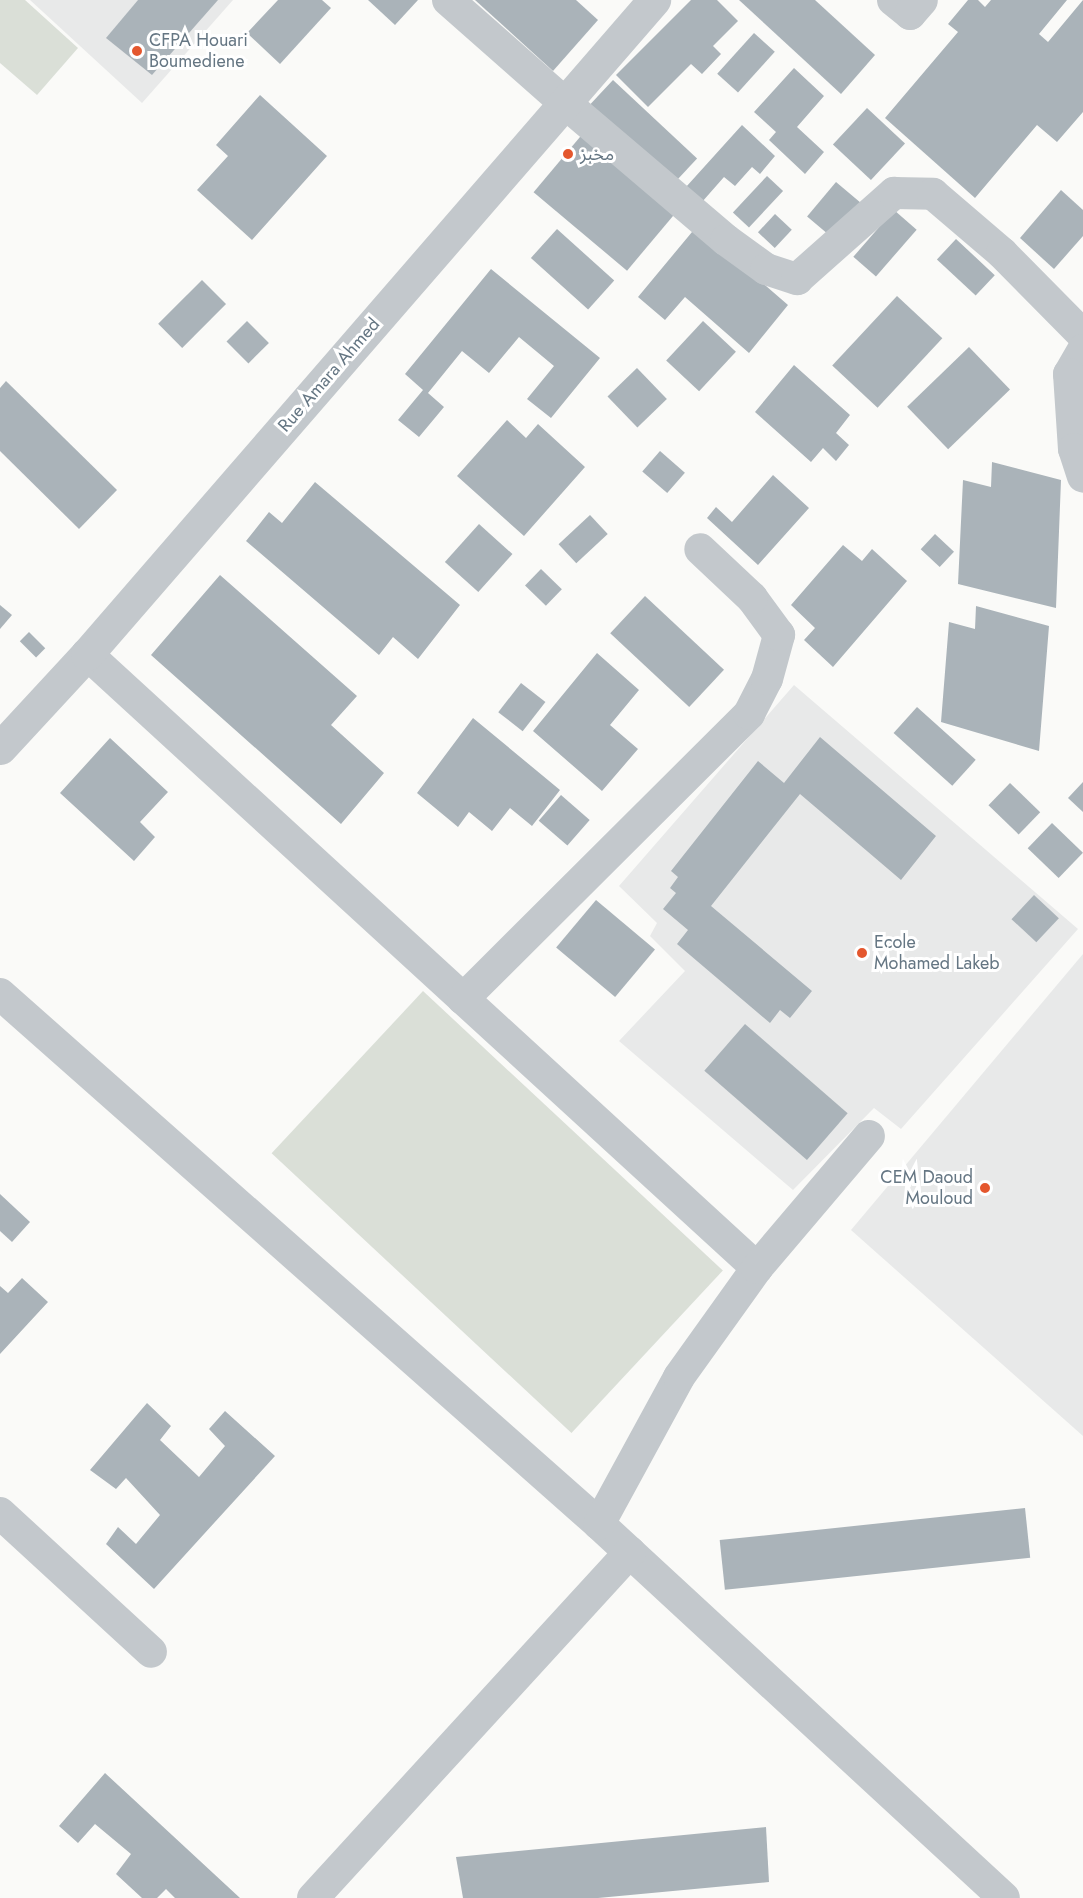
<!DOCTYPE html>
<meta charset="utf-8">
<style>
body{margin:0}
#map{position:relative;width:1083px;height:1898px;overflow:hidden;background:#fafaf8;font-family:Jost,"Noto Sans Arabic",sans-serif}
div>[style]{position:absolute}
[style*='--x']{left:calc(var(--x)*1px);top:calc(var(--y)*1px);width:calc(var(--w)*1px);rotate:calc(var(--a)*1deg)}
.built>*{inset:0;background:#e8e9e9}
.green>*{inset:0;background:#dadfd7;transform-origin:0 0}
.building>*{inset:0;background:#aab3b9;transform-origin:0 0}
.minor>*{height:32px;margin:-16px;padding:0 16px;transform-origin:16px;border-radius:16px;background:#c3c8cc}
.tertiary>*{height:33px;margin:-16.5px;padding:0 16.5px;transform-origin:16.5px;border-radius:16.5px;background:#c3c8cc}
.dots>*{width:16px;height:16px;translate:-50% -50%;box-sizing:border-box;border:3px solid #fff;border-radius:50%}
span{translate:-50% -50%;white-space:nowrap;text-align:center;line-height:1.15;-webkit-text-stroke:6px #fff;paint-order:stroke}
.poi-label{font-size:18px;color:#657683}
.left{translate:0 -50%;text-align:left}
.right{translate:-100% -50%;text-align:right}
.street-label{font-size:18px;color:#657683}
</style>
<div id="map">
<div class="built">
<div style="clip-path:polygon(30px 0,233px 0,142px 103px)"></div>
<div style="clip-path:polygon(794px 685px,1078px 929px,901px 1129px,874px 1108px,793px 1190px,619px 1041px,685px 971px,650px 936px,657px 923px,619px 886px)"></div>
<div style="clip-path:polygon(1083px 954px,1083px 1436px,851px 1230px)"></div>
</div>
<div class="green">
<div style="clip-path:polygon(0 0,25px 0,78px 48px,37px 95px,0 63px)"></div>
<div style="left:423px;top:991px;width:410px;height:222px;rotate:43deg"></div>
</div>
<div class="building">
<div style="clip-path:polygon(138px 0,218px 0,152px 75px,106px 38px)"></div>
<div style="clip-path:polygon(278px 0,322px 0,331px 8px,280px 64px,247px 33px)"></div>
<div style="clip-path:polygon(368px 0,418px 0,395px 25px)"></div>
<div style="clip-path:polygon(475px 0,576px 0,598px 20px,553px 71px)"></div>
<div style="clip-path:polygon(691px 0,717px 0,738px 21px,713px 46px,721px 54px,702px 74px,691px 64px,648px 107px,616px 75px)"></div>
<div style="clip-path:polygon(739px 0,815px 0,875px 55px,841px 94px)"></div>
<div style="clip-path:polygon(968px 0,978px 0,985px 7px,991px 0,1067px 0,1039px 34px,1048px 42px,1083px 0,1083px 112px,1057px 142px,1037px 125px,975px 198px,885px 118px,958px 32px,948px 24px)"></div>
<div style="left:754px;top:33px;width:28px;height:55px;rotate:42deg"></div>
<div style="clip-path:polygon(794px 68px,824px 96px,797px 127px,824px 152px,805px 174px,769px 140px,776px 132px,754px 112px)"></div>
<div style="left:613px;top:80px;width:115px;height:36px;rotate:43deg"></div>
<div style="clip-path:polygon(260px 95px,327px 156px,252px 240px,197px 190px,228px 156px,216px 145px)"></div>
<div style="left:867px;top:108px;width:52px;height:50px;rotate:43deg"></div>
<div style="clip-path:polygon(742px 125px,775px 156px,760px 174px,752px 167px,735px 186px,724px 177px,702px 202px,686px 187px)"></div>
<div style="left:585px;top:131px;width:122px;height:80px;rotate:40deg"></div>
<div style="left:767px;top:176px;width:22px;height:50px;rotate:43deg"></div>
<div style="left:836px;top:182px;width:33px;height:45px;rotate:40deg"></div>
<div style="clip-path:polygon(1061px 190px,1083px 210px,1083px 236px,1054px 269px,1020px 238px)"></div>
<div style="left:894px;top:210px;width:30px;height:62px;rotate:41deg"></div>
<div style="left:775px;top:214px;width:23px;height:25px;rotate:43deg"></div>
<div style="clip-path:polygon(697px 226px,788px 305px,749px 353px,685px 297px,665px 320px,638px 297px)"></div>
<div style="left:557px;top:229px;width:77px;height:39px;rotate:42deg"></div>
<div style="left:956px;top:239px;width:53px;height:28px;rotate:43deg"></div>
<div style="clip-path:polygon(491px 269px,600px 358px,551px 418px,527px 399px,554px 366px,519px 337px,489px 373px,462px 351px,428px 393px,444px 407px,419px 437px,398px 420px,423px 390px,405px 374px)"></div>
<div style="left:202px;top:280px;width:34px;height:62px;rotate:45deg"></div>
<div style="left:897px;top:296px;width:62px;height:95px;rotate:43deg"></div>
<div style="left:247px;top:321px;width:31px;height:29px;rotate:45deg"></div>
<div style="left:703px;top:321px;width:45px;height:54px;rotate:43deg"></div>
<div style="left:969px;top:347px;width:59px;height:86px;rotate:46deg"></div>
<div style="clip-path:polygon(794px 365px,850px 415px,836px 433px,849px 445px,836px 461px,823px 448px,811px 462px,755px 412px)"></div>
<div style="left:637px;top:368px;width:43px;height:41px;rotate:46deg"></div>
<div style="clip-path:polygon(6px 381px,117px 490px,79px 529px,0 451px,0 388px)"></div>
<div style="clip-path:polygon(507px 420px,526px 438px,538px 424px,585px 467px,524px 536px,457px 476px)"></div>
<div style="left:660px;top:451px;width:33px;height:27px;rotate:41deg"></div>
<div style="clip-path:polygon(992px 462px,1061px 480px,1056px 608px,958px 584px,963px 480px,991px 487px)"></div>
<div style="clip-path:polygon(773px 475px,809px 508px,758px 565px,707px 518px,716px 507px,732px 522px)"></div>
<div style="clip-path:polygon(315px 482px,460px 605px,418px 659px,393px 637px,379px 655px,246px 541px,269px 512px,282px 523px)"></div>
<div style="left:590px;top:515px;width:26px;height:43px;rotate:47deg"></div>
<div style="left:479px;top:524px;width:45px;height:51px;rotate:42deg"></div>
<div style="left:935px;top:534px;width:26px;height:21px;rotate:43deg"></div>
<div style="clip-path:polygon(843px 545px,862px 561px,872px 549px,907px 581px,833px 667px,804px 640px,815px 628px,791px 605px)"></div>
<div style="left:541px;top:569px;width:29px;height:23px;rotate:44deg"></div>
<div style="clip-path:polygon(220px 575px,357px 696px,331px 725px,384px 773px,341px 824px,151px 655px)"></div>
<div style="left:645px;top:596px;width:108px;height:51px;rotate:43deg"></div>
<div style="clip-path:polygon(0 605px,12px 615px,0 629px)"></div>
<div style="clip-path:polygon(976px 606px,1049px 626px,1039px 751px,941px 722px,949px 622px,975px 629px)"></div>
<div style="left:29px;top:632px;width:23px;height:13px;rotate:45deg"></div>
<div style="clip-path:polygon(597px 653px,639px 690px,610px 725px,638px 749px,602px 791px,533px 731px)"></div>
<div style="left:521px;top:683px;width:31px;height:37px;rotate:38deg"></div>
<div style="left:917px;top:707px;width:79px;height:35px;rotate:42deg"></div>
<div style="clip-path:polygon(473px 718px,560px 790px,532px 826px,510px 808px,492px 831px,469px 812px,458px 827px,417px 793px)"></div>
<div style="clip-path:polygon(820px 737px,936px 836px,901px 880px,800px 794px,711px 906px,812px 991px,790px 1018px,780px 1010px,770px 1023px,677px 944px,688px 930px,663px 909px,676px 893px,670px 888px,678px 877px,671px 871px,758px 761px,784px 783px)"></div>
<div style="clip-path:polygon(110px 738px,168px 792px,140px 822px,155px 837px,134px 861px,60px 793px)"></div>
<div style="clip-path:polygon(1083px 782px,1083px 812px,1068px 798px)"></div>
<div style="left:1010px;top:783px;width:42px;height:31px;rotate:44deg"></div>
<div style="left:561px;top:795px;width:38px;height:34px;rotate:41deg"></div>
<div style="left:1052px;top:823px;width:43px;height:35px;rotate:44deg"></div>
<div style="left:1034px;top:895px;width:34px;height:33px;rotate:43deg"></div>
<div style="left:596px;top:900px;width:77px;height:62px;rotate:40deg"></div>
<div style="left:745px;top:1024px;width:136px;height:62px;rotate:41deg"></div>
<div style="clip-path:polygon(0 1194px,30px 1222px,12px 1242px,0 1231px)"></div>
<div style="clip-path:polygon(22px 1278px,48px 1302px,0 1354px,0 1286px,8px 1293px)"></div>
<div style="clip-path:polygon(147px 1403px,171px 1426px,160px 1440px,199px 1477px,225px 1446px,209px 1429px,225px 1411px,275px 1456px,154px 1589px,106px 1544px,118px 1527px,136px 1544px,160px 1515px,126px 1478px,116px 1489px,90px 1470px)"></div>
<div style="left:1025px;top:1508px;width:50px;height:307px;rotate:84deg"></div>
<div style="clip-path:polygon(105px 1773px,240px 1898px,175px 1898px,166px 1889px,157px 1898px,142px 1898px,116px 1874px,131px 1854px,95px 1824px,78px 1843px,59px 1826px)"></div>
<div style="clip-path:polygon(766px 1827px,769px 1882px,598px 1898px,463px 1898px,456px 1857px)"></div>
</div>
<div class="minor">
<div style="--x:448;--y:0;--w:156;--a:41.4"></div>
<div style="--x:565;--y:103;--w:211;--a:40.4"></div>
<div style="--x:726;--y:240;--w:49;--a:35.9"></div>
<div style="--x:766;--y:269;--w:33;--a:18"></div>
<div style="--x:797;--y:279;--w:130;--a:-41.6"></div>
<div style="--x:894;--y:193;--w:39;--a:1"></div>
<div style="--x:933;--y:194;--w:91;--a:40.5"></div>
<div style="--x:1002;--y:253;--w:115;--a:45.4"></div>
<div style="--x:893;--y:0;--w:22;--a:39"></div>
<div style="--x:910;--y:14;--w:18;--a:-49"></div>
<div style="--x:1083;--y:350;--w:28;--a:120"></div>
<div style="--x:1069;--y:374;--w:75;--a:86.2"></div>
<div style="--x:1074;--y:449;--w:29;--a:72"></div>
<div style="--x:87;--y:654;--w:909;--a:42.5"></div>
<div style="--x:0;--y:994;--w:800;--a:41.5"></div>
<div style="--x:599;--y:1524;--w:551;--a:42.72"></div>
<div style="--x:463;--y:999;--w:404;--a:-44.9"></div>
<div style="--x:749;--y:714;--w:39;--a:-63"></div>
<div style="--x:767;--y:679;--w:46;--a:-74.7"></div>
<div style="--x:779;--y:635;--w:46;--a:-126.1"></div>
<div style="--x:752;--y:598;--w:71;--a:-136.7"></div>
<div style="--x:0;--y:1513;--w:205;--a:42.6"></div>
<div style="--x:599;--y:1524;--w:167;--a:-61.4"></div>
<div style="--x:679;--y:1377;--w:134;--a:-54.4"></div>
<div style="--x:757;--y:1268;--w:173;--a:-49.7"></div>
<div style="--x:313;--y:1898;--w:469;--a:-47.5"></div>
</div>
<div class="tertiary">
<div style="--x:0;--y:748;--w:128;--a:-47.2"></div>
<div style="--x:87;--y:654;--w:866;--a:-49.08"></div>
</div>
<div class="dots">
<div style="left:137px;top:51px;background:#e4572e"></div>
<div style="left:568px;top:154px;background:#e4572e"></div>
<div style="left:862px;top:953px;background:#e4572e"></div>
<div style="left:985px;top:1188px;background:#e4572e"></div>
</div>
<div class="poi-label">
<span class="left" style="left:149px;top:51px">CFPA Houari<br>Boumediene</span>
<span class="left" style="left:580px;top:154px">مخبز</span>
<span class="left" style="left:874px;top:953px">Ecole<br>Mohamed Lakeb</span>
<span class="right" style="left:973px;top:1188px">CEM Daoud<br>Mouloud</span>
</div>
<div class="street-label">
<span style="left:329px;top:375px;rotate:-49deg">Rue Amara Ahmed</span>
</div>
</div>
